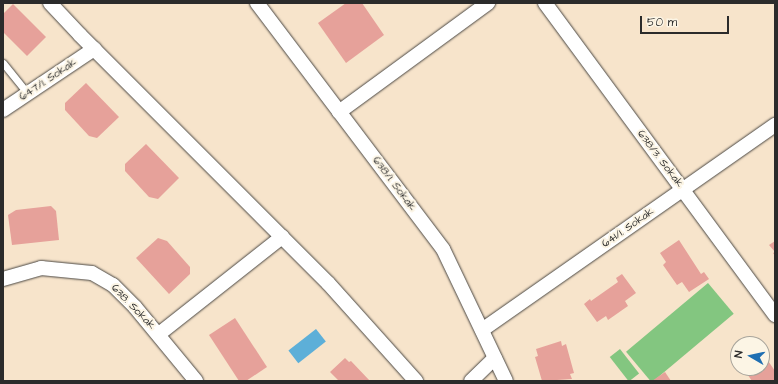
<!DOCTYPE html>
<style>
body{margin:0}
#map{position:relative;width:778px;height:384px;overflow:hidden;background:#f7e4cb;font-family:"Architects Daughter",sans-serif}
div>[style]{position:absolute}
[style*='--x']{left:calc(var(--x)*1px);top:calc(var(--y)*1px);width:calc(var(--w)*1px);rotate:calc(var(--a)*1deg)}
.green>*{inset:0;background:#83c680;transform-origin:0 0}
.water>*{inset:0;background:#5dafd8;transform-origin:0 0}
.building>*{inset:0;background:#e6a19a}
.roads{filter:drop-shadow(0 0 1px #4a4743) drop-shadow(0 0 1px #4a4743)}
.lane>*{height:7px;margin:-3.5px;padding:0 3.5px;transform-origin:3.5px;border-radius:3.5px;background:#fff}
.street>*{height:14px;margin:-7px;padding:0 7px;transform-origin:7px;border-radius:7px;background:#fff}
span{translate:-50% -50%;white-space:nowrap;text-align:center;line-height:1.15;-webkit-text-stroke:4px #fcf5e5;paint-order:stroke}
.street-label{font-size:11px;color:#2b2b2b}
.frame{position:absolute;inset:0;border:4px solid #2b2b2b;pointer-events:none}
.north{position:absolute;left:730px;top:336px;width:40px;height:40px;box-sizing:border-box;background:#fcf5e5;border:1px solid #a8a49b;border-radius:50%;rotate:279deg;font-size:11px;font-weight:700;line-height:16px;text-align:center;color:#2b2b2b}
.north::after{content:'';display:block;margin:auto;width:14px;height:18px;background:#1f6fb2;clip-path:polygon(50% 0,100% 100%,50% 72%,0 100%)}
.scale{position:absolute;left:640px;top:16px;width:89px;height:18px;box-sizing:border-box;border:2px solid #2b2b2b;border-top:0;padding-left:5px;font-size:12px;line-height:14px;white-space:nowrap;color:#2b2b2b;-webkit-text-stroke:3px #fcf5e5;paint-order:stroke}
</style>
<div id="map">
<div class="green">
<div style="left:708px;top:283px;width:40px;height:107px;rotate:50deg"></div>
<div style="left:620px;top:349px;width:31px;height:13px;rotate:52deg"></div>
</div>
<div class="water">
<div style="left:316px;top:329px;width:16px;height:35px;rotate:52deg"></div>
</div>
<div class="building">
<div style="clip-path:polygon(346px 3px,362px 3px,384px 35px,346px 63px,318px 23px)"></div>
<div style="clip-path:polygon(13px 4px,46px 37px,27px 56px,3px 32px,3px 14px)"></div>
<div style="clip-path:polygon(86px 83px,119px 117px,97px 138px,89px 136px,65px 110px,65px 103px)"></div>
<div style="clip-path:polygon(146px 144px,179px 178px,158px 199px,149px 197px,125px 171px,125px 164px)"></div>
<div style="clip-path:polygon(51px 206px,56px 211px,59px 240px,12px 245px,8px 215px,16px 210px)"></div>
<div style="clip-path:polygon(158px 238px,167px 241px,190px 267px,190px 274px,169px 294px,136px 258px)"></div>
<div style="clip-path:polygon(679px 240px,701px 274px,704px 272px,709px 279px,689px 292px,682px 282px,677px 285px,663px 265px,666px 262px,660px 253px)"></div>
<div style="clip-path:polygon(775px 241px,775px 256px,773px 253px,775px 252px,769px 245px)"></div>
<div style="clip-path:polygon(622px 274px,636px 293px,625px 301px,628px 306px,608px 320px,606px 316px,597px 322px,584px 304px,590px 299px,591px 301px,618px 282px,616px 278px)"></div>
<div style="clip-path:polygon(235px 318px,267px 367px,246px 381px,239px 381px,209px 335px)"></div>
<div style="clip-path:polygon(561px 341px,562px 346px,566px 344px,574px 373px,570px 374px,572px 379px,542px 381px,535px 357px,538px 356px,536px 349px)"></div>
<div style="clip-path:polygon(762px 352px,775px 371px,775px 381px,752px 381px,743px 368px,762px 368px)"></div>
<div style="clip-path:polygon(345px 358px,349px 362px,351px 361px,370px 381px,339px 381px,330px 372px)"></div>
<div style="clip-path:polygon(665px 372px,671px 381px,652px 381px)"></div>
</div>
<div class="roads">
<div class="lane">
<div style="--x:3;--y:63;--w:40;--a:51"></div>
</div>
<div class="street">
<div style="--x:50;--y:3;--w:44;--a:46.8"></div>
<div style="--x:80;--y:35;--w:351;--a:45"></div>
<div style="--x:328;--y:283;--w:132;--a:48.1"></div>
<div style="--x:257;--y:3;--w:308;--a:52.9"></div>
<div style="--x:443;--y:249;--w:146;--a:64.5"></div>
<div style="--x:545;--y:3;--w:388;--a:53.6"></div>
<div style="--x:3;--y:110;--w:110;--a:-33.8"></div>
<div style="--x:339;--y:112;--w:185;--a:-36.2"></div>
<div style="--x:3;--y:279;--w:40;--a:-16"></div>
<div style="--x:41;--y:268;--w:51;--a:5.6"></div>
<div style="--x:92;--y:273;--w:24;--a:30"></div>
<div style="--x:113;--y:285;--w:31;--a:45"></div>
<div style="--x:135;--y:307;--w:96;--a:50.5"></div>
<div style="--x:482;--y:330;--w:358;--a:-35"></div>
<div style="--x:159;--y:334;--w:157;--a:-38.3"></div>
<div style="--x:471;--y:381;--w:33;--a:-44"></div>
</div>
</div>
<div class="street-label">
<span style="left:48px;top:80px;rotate:-34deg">647/1. Sokak</span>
<span style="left:660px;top:159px;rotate:53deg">638/3. Sokak</span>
<span style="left:394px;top:184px;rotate:53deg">638/1. Sokak</span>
<span style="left:628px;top:228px;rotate:-35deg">641/1. Sokak</span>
<span style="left:133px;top:307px;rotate:46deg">638. Sokak</span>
</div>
<div class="frame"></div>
<div class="north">N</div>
<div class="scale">50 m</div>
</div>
